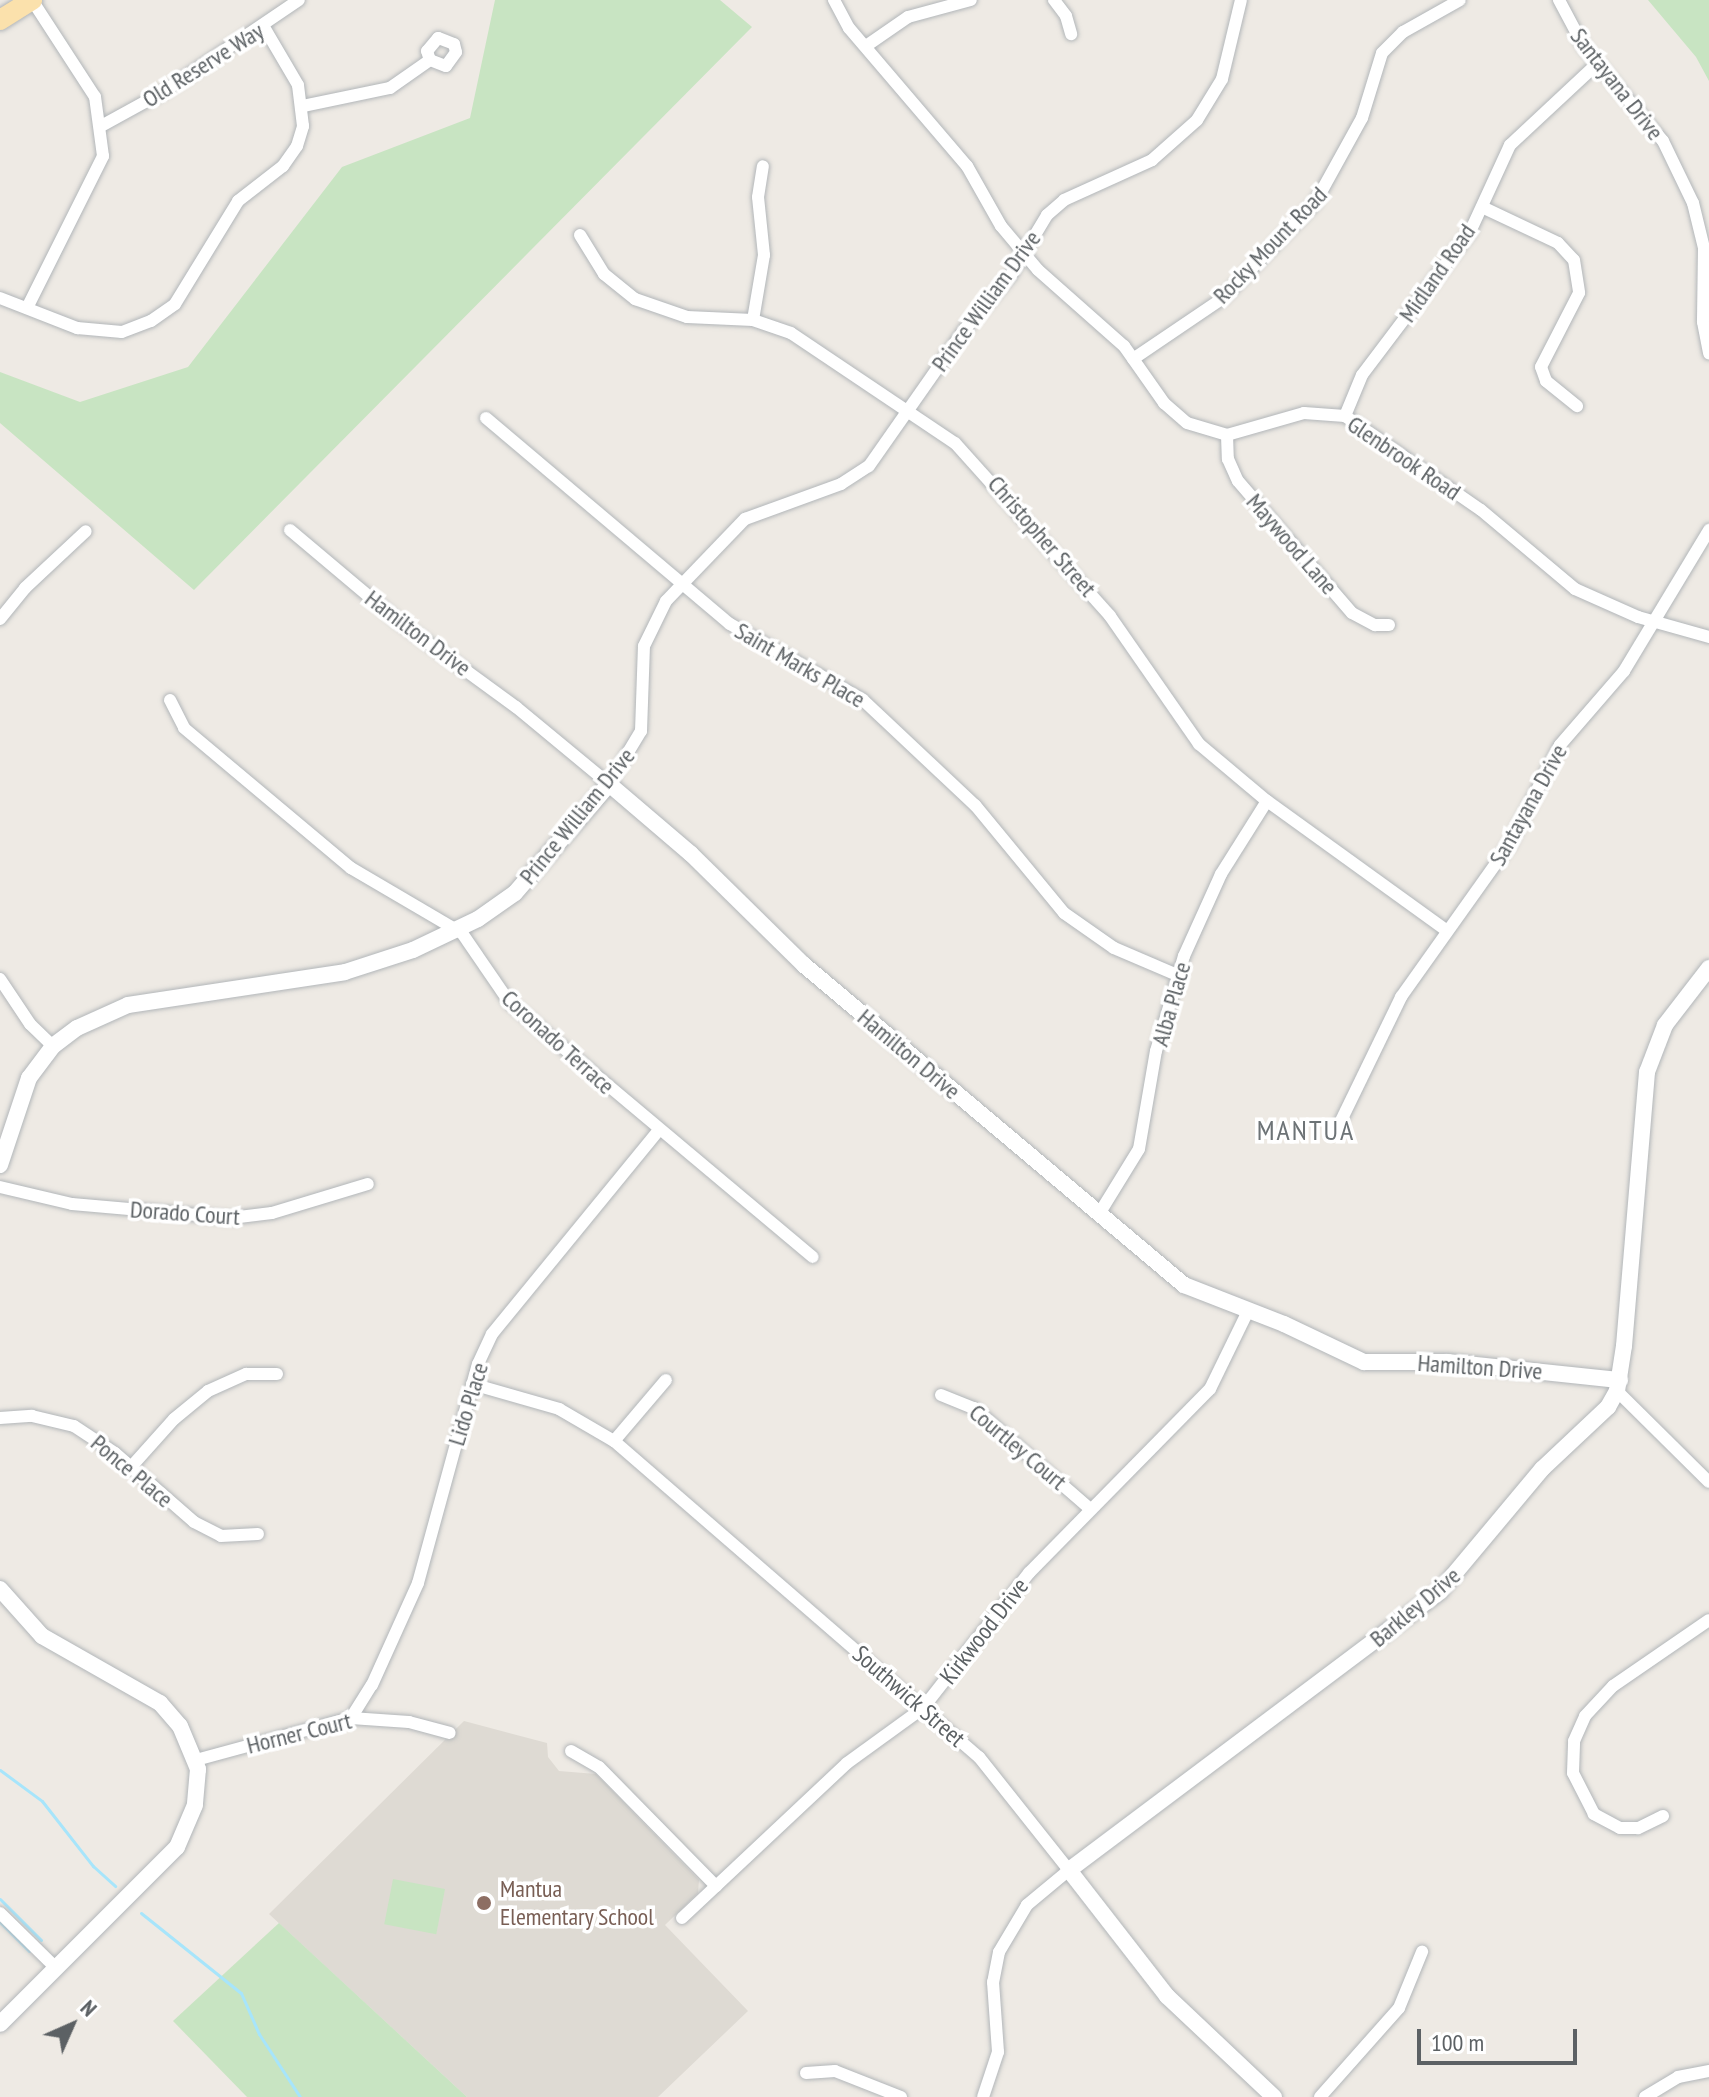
<!DOCTYPE html>
<style>
body{margin:0}
#map{position:relative;width:1709px;height:2097px;overflow:hidden;background:#eeeae4;font-family:"PT Sans Narrow",sans-serif}
div>[style]{position:absolute}
[style*='--x']{left:calc(var(--x)*1px);top:calc(var(--y)*1px);width:calc(var(--w)*1px);rotate:calc(var(--a)*1deg)}
.education>*{inset:0;background:#dedad3}
.green>*{inset:0;background:#c8e4c2;transform-origin:0 0}
.stream>*{height:3px;margin:-1.5px;padding:0 1.5px;transform-origin:1.5px;border-radius:1.5px;background:#a7e5fb}
.roads{filter:drop-shadow(0 0 2px #b2b6b9) drop-shadow(0 0 2px #b2b6b9)}
.minor>*{height:12px;margin:-6px;padding:0 6px;transform-origin:6px;border-radius:6px;background:#fff}
.tertiary>*{height:16px;margin:-8px;padding:0 8px;transform-origin:8px;border-radius:8px;background:#fff}
.primary>*{height:20px;margin:-10px;padding:0 10px;transform-origin:10px;border-radius:10px;background:#fbe1ac}
.dots>*{width:22px;height:22px;translate:-50% -50%;box-sizing:border-box;border:4px solid #fff;border-radius:50%}
span{translate:-50% -50%;white-space:nowrap;text-align:center;line-height:1.15;-webkit-text-stroke:7px #fff;paint-order:stroke}
.street-label{font-size:24px;color:#5c6164}
.education-label{font-size:24px;color:#785e54}
.left{translate:0 -50%;text-align:left}
.quarter-label{font-size:28px;color:#6d7376;letter-spacing:2px}
.north{position:absolute;left:32px;top:1985px;width:80px;height:80px;-webkit-text-stroke:6px #fff;paint-order:stroke;rotate:45deg;font-size:22px;font-weight:700;line-height:32px;text-align:center;color:#5c6164}
.north::after{content:'';display:block;margin:auto;width:28px;height:36px;background:#5c6164;clip-path:polygon(50% 0,100% 100%,50% 72%,0 100%)}
.scale{position:absolute;left:1417px;top:2029px;width:160px;height:36px;box-sizing:border-box;border:4px solid #5c6164;border-top:0;padding-left:10px;font-size:24px;line-height:28px;white-space:nowrap;color:#5c6164;-webkit-text-stroke:6px #fff;paint-order:stroke}
</style>
<div id="map">
<div class="education">
<div style="clip-path:polygon(464px 1721px,547px 1743px,548px 1757px,559px 1771px,596px 1774px,699px 1880px,698px 1893px,665px 1925px,748px 2011px,658px 2097px,467px 2097px,269px 1914px)"></div>
</div>
<div class="green">
<div style="clip-path:polygon(495px 0,720px 0,752px 27px,194px 590px,0 423px,0 372px,80px 402px,188px 367px,342px 167px,470px 118px)"></div>
<div style="clip-path:polygon(1648px 0,1709px 0,1709px 81px,1696px 57px)"></div>
<div style="left:393px;top:1879px;width:53px;height:46px;rotate:11deg"></div>
<div style="clip-path:polygon(279px 1923px,467px 2097px,247px 2097px,173px 2021px)"></div>
</div>
<div class="stream">
<div style="--x:0;--y:1770;--w:52;--a:36.4"></div>
<div style="--x:42;--y:1801;--w:83;--a:51.9"></div>
<div style="--x:93;--y:1866;--w:30;--a:42"></div>
<div style="--x:0;--y:1899;--w:58;--a:45"></div>
<div style="--x:141;--y:1913;--w:128;--a:38.7"></div>
<div style="--x:241;--y:1993;--w:45;--a:66.3"></div>
<div style="--x:259;--y:2034;--w:75;--a:56.9"></div>
<div style="--x:0;--y:1922;--w:41;--a:45"></div>
</div>
<div class="roads">
<div class="minor">
<div style="--x:834;--y:0;--w:32;--a:62"></div>
<div style="--x:849;--y:28;--w:182;--a:49.5"></div>
<div style="--x:967;--y:166;--w:69;--a:60.5"></div>
<div style="--x:1001;--y:226;--w:57;--a:49.9"></div>
<div style="--x:1038;--y:270;--w:115;--a:41.5"></div>
<div style="--x:1124;--y:346;--w:70;--a:54.9"></div>
<div style="--x:1164;--y:403;--w:30;--a:41"></div>
<div style="--x:1187;--y:423;--w:42;--a:16.7"></div>
<div style="--x:1227;--y:435;--w:80;--a:-15.9"></div>
<div style="--x:1304;--y:413;--w:41;--a:4.2"></div>
<div style="--x:1345;--y:416;--w:165;--a:34.7"></div>
<div style="--x:1481;--y:510;--w:123;--a:40"></div>
<div style="--x:1575;--y:589;--w:69;--a:24"></div>
<div style="--x:1638;--y:617;--w:74;--a:15.7"></div>
<div style="--x:1054;--y:0;--w:20;--a:53"></div>
<div style="--x:1066;--y:16;--w:19;--a:74"></div>
<div style="--x:1559;--y:0;--w:53;--a:62"></div>
<div style="--x:1584;--y:47;--w:123;--a:50"></div>
<div style="--x:1663;--y:141;--w:69;--a:64.2"></div>
<div style="--x:1693;--y:203;--w:46;--a:76.3"></div>
<div style="--x:1704;--y:248;--w:74;--a:90.8"></div>
<div style="--x:1703;--y:322;--w:32;--a:79"></div>
<div style="--x:866;--y:46;--w:51;--a:-34.6"></div>
<div style="--x:908;--y:17;--w:65;--a:-15.1"></div>
<div style="--x:303;--y:106;--w:89;--a:-11.7"></div>
<div style="--x:390;--y:88;--w:49;--a:-35"></div>
<div style="--x:430;--y:60;--w:17;--a:21"></div>
<div style="--x:446;--y:66;--w:17;--a:-54"></div>
<div style="--x:456;--y:52;--w:8;--a:-104"></div>
<div style="--x:454;--y:44;--w:17;--a:-159"></div>
<div style="--x:438;--y:38;--w:17;--a:130"></div>
<div style="--x:427;--y:51;--w:9;--a:72"></div>
<div style="--x:103;--y:125;--w:68;--a:-28.8"></div>
<div style="--x:163;--y:92;--w:164;--a:-34.1"></div>
<div style="--x:1482;--y:207;--w:84;--a:25.3"></div>
<div style="--x:1558;--y:243;--w:23;--a:47"></div>
<div style="--x:1574;--y:260;--w:33;--a:81"></div>
<div style="--x:1579;--y:293;--w:83;--a:117.2"></div>
<div style="--x:1541;--y:367;--w:15;--a:70"></div>
<div style="--x:1546;--y:381;--w:40;--a:39"></div>
<div style="--x:580;--y:235;--w:46;--a:58.4"></div>
<div style="--x:604;--y:274;--w:40;--a:39"></div>
<div style="--x:635;--y:299;--w:55;--a:19.1"></div>
<div style="--x:687;--y:317;--w:66;--a:2.6"></div>
<div style="--x:753;--y:320;--w:40;--a:18.9"></div>
<div style="--x:791;--y:333;--w:197;--a:33.9"></div>
<div style="--x:955;--y:443;--w:232;--a:48.1"></div>
<div style="--x:1110;--y:616;--w:156;--a:55.2"></div>
<div style="--x:1199;--y:744;--w:89;--a:40"></div>
<div style="--x:1267;--y:801;--w:222;--a:35.8"></div>
<div style="--x:0;--y:298;--w:83;--a:21.3"></div>
<div style="--x:77;--y:328;--w:45;--a:5.1"></div>
<div style="--x:122;--y:332;--w:31;--a:-21"></div>
<div style="--x:151;--y:321;--w:29;--a:-35"></div>
<div style="--x:175;--y:304;--w:121;--a:-58.5"></div>
<div style="--x:238;--y:201;--w:57;--a:-37.9"></div>
<div style="--x:283;--y:166;--w:24;--a:-55"></div>
<div style="--x:297;--y:146;--w:21;--a:-73"></div>
<div style="--x:303;--y:126;--w:41;--a:-97"></div>
<div style="--x:298;--y:85;--w:67;--a:-120.4"></div>
<div style="--x:27;--y:308;--w:170;--a:-63.4"></div>
<div style="--x:103;--y:156;--w:60;--a:-97.7"></div>
<div style="--x:95;--y:97;--w:116;--a:-123"></div>
<div style="--x:753;--y:320;--w:66;--a:-80.4"></div>
<div style="--x:764;--y:255;--w:58;--a:-95.9"></div>
<div style="--x:758;--y:197;--w:31;--a:-81"></div>
<div style="--x:1133;--y:359;--w:109;--a:-34.1"></div>
<div style="--x:1223;--y:298;--w:132;--a:-45.9"></div>
<div style="--x:1315;--y:203;--w:97;--a:-61.1"></div>
<div style="--x:1362;--y:118;--w:68;--a:-72.9"></div>
<div style="--x:1382;--y:53;--w:30;--a:-45"></div>
<div style="--x:1403;--y:32;--w:65;--a:-29.3"></div>
<div style="--x:1345;--y:416;--w:44;--a:-67.5"></div>
<div style="--x:1362;--y:375;--w:179;--a:-52.9"></div>
<div style="--x:1470;--y:232;--w:96;--a:-65.3"></div>
<div style="--x:1510;--y:145;--w:119;--a:-43"></div>
<div style="--x:486;--y:418;--w:319;--a:40.2"></div>
<div style="--x:730;--y:624;--w:153;--a:29.7"></div>
<div style="--x:863;--y:700;--w:154;--a:43.2"></div>
<div style="--x:975;--y:805;--w:140;--a:50.5"></div>
<div style="--x:1064;--y:913;--w:61;--a:35"></div>
<div style="--x:1114;--y:948;--w:69;--a:23.2"></div>
<div style="--x:1227;--y:435;--w:24;--a:88"></div>
<div style="--x:1228;--y:459;--w:24;--a:66"></div>
<div style="--x:1238;--y:481;--w:174;--a:49.2"></div>
<div style="--x:1352;--y:613;--w:26;--a:28"></div>
<div style="--x:1375;--y:625;--w:14;--a:0"></div>
<div style="--x:290;--y:530;--w:141;--a:40.1"></div>
<div style="--x:398;--y:621;--w:146;--a:36.1"></div>
<div style="--x:516;--y:707;--w:121;--a:39.6"></div>
<div style="--x:609;--y:784;--w:62;--a:-58.9"></div>
<div style="--x:641;--y:731;--w:85;--a:-88"></div>
<div style="--x:644;--y:646;--w:50;--a:-63.9"></div>
<div style="--x:666;--y:601;--w:114;--a:-46.1"></div>
<div style="--x:745;--y:519;--w:102;--a:-20"></div>
<div style="--x:841;--y:484;--w:33;--a:-33"></div>
<div style="--x:869;--y:466;--w:167;--a:-55"></div>
<div style="--x:965;--y:329;--w:71;--a:-49.6"></div>
<div style="--x:1011;--y:275;--w:70;--a:-59"></div>
<div style="--x:1047;--y:215;--w:23;--a:-41"></div>
<div style="--x:1064;--y:200;--w:97;--a:-24.4"></div>
<div style="--x:1152;--y:160;--w:60;--a:-41.6"></div>
<div style="--x:1197;--y:120;--w:48;--a:-58.6"></div>
<div style="--x:1222;--y:79;--w:81;--a:-76.5"></div>
<div style="--x:0;--y:619;--w:40;--a:-51"></div>
<div style="--x:25;--y:588;--w:83;--a:-43.1"></div>
<div style="--x:170;--y:700;--w:31;--a:63"></div>
<div style="--x:184;--y:728;--w:218;--a:40"></div>
<div style="--x:351;--y:868;--w:129;--a:30.4"></div>
<div style="--x:462;--y:933;--w:85;--a:55.6"></div>
<div style="--x:510;--y:1003;--w:395;--a:40"></div>
<div style="--x:0;--y:979;--w:54;--a:56.3"></div>
<div style="--x:30;--y:1024;--w:32;--a:44"></div>
<div style="--x:1337;--y:1129;--w:147;--a:-64.1"></div>
<div style="--x:1401;--y:997;--w:186;--a:-54.6"></div>
<div style="--x:1509;--y:845;--w:112;--a:-63"></div>
<div style="--x:1560;--y:745;--w:98;--a:-49.1"></div>
<div style="--x:1624;--y:671;--w:165;--a:-58.9"></div>
<div style="--x:0;--y:1187;--w:74;--a:13.3"></div>
<div style="--x:72;--y:1204;--w:160;--a:5"></div>
<div style="--x:231;--y:1218;--w:41;--a:-7"></div>
<div style="--x:272;--y:1213;--w:100;--a:-16.8"></div>
<div style="--x:1099;--y:1214;--w:76;--a:-58.4"></div>
<div style="--x:1139;--y:1149;--w:99;--a:-80.2"></div>
<div style="--x:1156;--y:1051;--w:99;--a:-73.6"></div>
<div style="--x:1184;--y:956;--w:90;--a:-65.7"></div>
<div style="--x:1221;--y:874;--w:86;--a:-57.8"></div>
<div style="--x:472;--y:1384;--w:91;--a:16"></div>
<div style="--x:559;--y:1409;--w:64;--a:30.2"></div>
<div style="--x:614;--y:1441;--w:483;--a:40.9"></div>
<div style="--x:979;--y:1757;--w:144;--a:51.5"></div>
<div style="--x:1069;--y:1870;--w:55;--a:140.2"></div>
<div style="--x:1027;--y:1905;--w:55;--a:120.8"></div>
<div style="--x:999;--y:1952;--w:31;--a:101"></div>
<div style="--x:993;--y:1982;--w:70;--a:85.9"></div>
<div style="--x:998;--y:2052;--w:47;--a:108.4"></div>
<div style="--x:1617;--y:1391;--w:129;--a:44.7"></div>
<div style="--x:941;--y:1395;--w:35;--a:22"></div>
<div style="--x:974;--y:1408;--w:154;--a:41"></div>
<div style="--x:0;--y:1418;--w:32;--a:-4"></div>
<div style="--x:32;--y:1416;--w:43;--a:13.4"></div>
<div style="--x:74;--y:1426;--w:49;--a:33.4"></div>
<div style="--x:115;--y:1453;--w:105;--a:41.1"></div>
<div style="--x:194;--y:1522;--w:30;--a:27"></div>
<div style="--x:221;--y:1536;--w:37;--a:-3"></div>
<div style="--x:614;--y:1441;--w:80;--a:-49.6"></div>
<div style="--x:131;--y:1467;--w:64;--a:-48.1"></div>
<div style="--x:174;--y:1419;--w:44;--a:-39.5"></div>
<div style="--x:208;--y:1391;--w:42;--a:-24.1"></div>
<div style="--x:246;--y:1374;--w:31;--a:0"></div>
<div style="--x:351;--y:1718;--w:39;--a:-58"></div>
<div style="--x:372;--y:1685;--w:112;--a:-65.7"></div>
<div style="--x:418;--y:1583;--w:227;--a:-74.7"></div>
<div style="--x:478;--y:1364;--w:33;--a:-65"></div>
<div style="--x:492;--y:1334;--w:264;--a:-50.7"></div>
<div style="--x:571;--y:1751;--w:32;--a:30"></div>
<div style="--x:599;--y:1767;--w:167;--a:45.5"></div>
<div style="--x:196;--y:1760;--w:161;--a:-15.2"></div>
<div style="--x:351;--y:1718;--w:58;--a:3.9"></div>
<div style="--x:409;--y:1722;--w:42;--a:15"></div>
<div style="--x:1663;--y:1816;--w:28;--a:154"></div>
<div style="--x:1638;--y:1828;--w:18;--a:180"></div>
<div style="--x:1620;--y:1828;--w:30;--a:-152"></div>
<div style="--x:1594;--y:1814;--w:46;--a:-117.1"></div>
<div style="--x:1573;--y:1773;--w:32;--a:-88"></div>
<div style="--x:1574;--y:1741;--w:27;--a:-66"></div>
<div style="--x:1585;--y:1716;--w:41;--a:-47"></div>
<div style="--x:1613;--y:1686;--w:116;--a:-34.5"></div>
<div style="--x:0;--y:1913;--w:78;--a:44.5"></div>
<div style="--x:682;--y:1918;--w:226;--a:-43.2"></div>
<div style="--x:847;--y:1763;--w:94;--a:-35.9"></div>
<div style="--x:923;--y:1708;--w:172;--a:-51.9"></div>
<div style="--x:1029;--y:1573;--w:258;--a:-45.5"></div>
<div style="--x:1210;--y:1389;--w:87;--a:-64"></div>
<div style="--x:806;--y:2073;--w:29;--a:-4"></div>
<div style="--x:835;--y:2071;--w:71;--a:21.5"></div>
<div style="--x:1320;--y:2097;--w:119;--a:-48.4"></div>
<div style="--x:1399;--y:2008;--w:61;--a:-67.7"></div>
<div style="--x:1645;--y:2097;--w:39;--a:-31"></div>
<div style="--x:1678;--y:2077;--w:32;--a:-11"></div>
</div>
<div class="tertiary">
<div style="--x:0;--y:1165;--w:92;--a:-71.6"></div>
<div style="--x:29;--y:1078;--w:40;--a:-53"></div>
<div style="--x:53;--y:1046;--w:30;--a:-37"></div>
<div style="--x:77;--y:1028;--w:56;--a:-24.3"></div>
<div style="--x:128;--y:1005;--w:219;--a:-8.6"></div>
<div style="--x:345;--y:972;--w:71;--a:-17.9"></div>
<div style="--x:413;--y:950;--w:72;--a:-25.5"></div>
<div style="--x:478;--y:919;--w:45;--a:-35.1"></div>
<div style="--x:515;--y:893;--w:144;--a:-49.2"></div>
<div style="--x:609;--y:784;--w:108;--a:40.5"></div>
<div style="--x:691;--y:854;--w:158;--a:44.5"></div>
<div style="--x:804;--y:965;--w:497;--a:40.1"></div>
<div style="--x:1184;--y:1285;--w:107;--a:21.3"></div>
<div style="--x:1284;--y:1324;--w:89;--a:25.4"></div>
<div style="--x:1364;--y:1362;--w:84;--a:0"></div>
<div style="--x:1448;--y:1362;--w:173;--a:6"></div>
<div style="--x:0;--y:1589;--w:63;--a:48.2"></div>
<div style="--x:42;--y:1636;--w:136;--a:29.6"></div>
<div style="--x:160;--y:1703;--w:30;--a:49"></div>
<div style="--x:180;--y:1726;--w:47;--a:67.3"></div>
<div style="--x:198;--y:1769;--w:36;--a:95"></div>
<div style="--x:195;--y:1805;--w:46;--a:113.2"></div>
<div style="--x:177;--y:1847;--w:250;--a:135"></div>
<div style="--x:1274;--y:2097;--w:147;--a:-136.7"></div>
<div style="--x:1167;--y:1996;--w:160;--a:-127.9"></div>
<div style="--x:1069;--y:1870;--w:464;--a:-36.9"></div>
<div style="--x:1440;--y:1591;--w:159;--a:-50.1"></div>
<div style="--x:1542;--y:1469;--w:91;--a:-43.2"></div>
<div style="--x:1608;--y:1407;--w:18;--a:-61"></div>
<div style="--x:1617;--y:1391;--w:46;--a:-81.2"></div>
<div style="--x:1624;--y:1346;--w:275;--a:-85.2"></div>
<div style="--x:1647;--y:1072;--w:50;--a:-69"></div>
<div style="--x:1665;--y:1025;--w:72;--a:-52.3"></div>
</div>
<div class="primary">
<div style="--x:0;--y:20;--w:38;--a:-32"></div>
</div>
</div>
<div class="dots">
<div style="left:484px;top:1903px;background:#8d6e63"></div>
</div>
<div class="street-label">
<span style="left:203px;top:65px;rotate:-32deg">Old Reserve Way</span>
<span style="left:1617px;top:84px;rotate:52deg">Santayana Drive</span>
<span style="left:1270px;top:245px;rotate:-46deg">Rocky Mount Road</span>
<span style="left:1437px;top:273px;rotate:-55deg">Midland Road</span>
<span style="left:986px;top:301px;rotate:-54deg">Prince William Drive</span>
<span style="left:1404px;top:458px;rotate:34deg">Glenbrook Road</span>
<span style="left:1042px;top:536px;rotate:49deg">Christopher Street</span>
<span style="left:1292px;top:544px;rotate:49deg">Maywood Lane</span>
<span style="left:418px;top:633px;rotate:37deg">Hamilton Drive</span>
<span style="left:800px;top:665px;rotate:30deg">Saint Marks Place</span>
<span style="left:1528px;top:805px;rotate:-61deg">Santayana Drive</span>
<span style="left:577px;top:816px;rotate:-51deg">Prince William Drive</span>
<span style="left:1171px;top:1004px;rotate:-74deg">Alba Place</span>
<span style="left:558px;top:1042px;rotate:42deg">Coronado Terrace</span>
<span style="left:909px;top:1054px;rotate:40deg">Hamilton Drive</span>
<span style="left:185px;top:1213px;rotate:4deg">Dorado Court</span>
<span style="left:1480px;top:1367px;rotate:4deg">Hamilton Drive</span>
<span style="left:468px;top:1404px;rotate:-73deg">Lido Place</span>
<span style="left:1018px;top:1447px;rotate:40deg">Courtley Court</span>
<span style="left:132px;top:1471px;rotate:40deg">Ponce Place</span>
<span style="left:1415px;top:1607px;rotate:-40deg">Barkley Drive</span>
<span style="left:984px;top:1631px;rotate:-52deg">Kirkwood Drive</span>
<span style="left:909px;top:1696px;rotate:41deg">Southwick Street</span>
<span style="left:299px;top:1733px;rotate:-14deg">Horner Court</span>
</div>
<div class="education-label">
<span class="left" style="left:500px;top:1903px">Mantua<br>Elementary School</span>
</div>
<div class="quarter-label">
<span style="left:1306px;top:1130px">MANTUA</span>
</div>
<div class="north">N</div>
<div class="scale">100 m</div>
</div>
